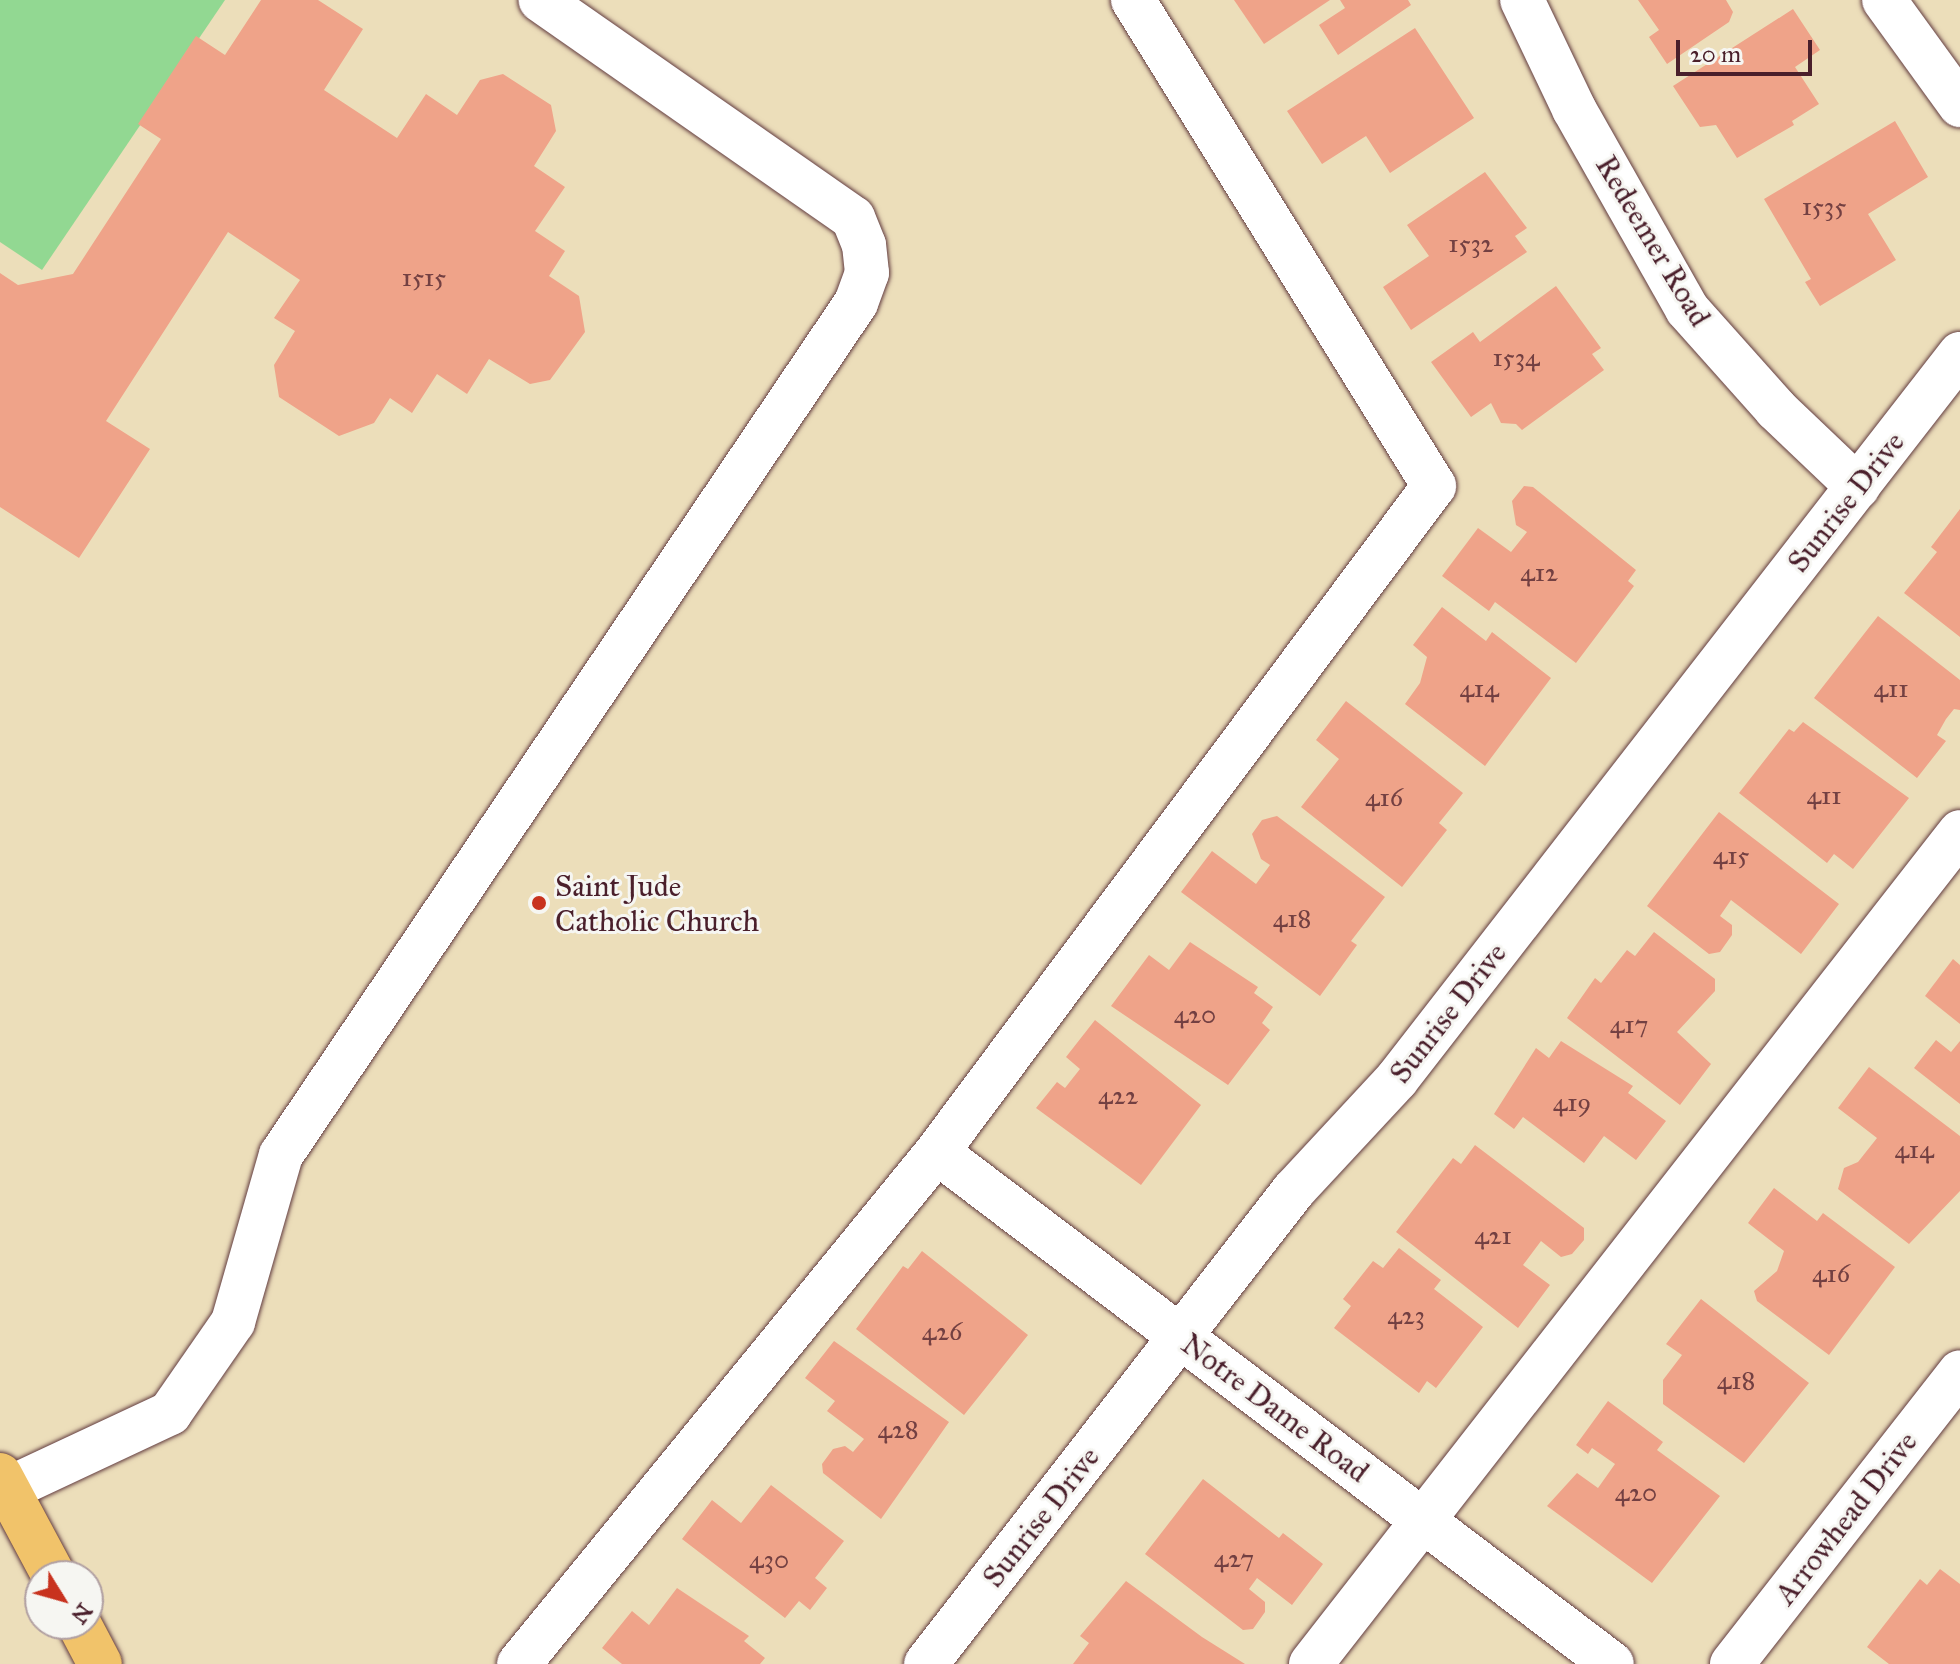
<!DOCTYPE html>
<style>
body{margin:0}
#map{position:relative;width:1960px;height:1664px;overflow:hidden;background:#ecdeba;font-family:"IM FELL Great Primer",serif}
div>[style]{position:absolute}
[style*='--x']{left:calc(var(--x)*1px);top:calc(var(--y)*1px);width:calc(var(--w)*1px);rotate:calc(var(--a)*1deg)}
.green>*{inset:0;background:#92d892}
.building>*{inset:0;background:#efa389}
.roads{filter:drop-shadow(0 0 2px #623c40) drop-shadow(0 0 2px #623c40)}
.minor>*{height:44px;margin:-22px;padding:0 22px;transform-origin:22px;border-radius:22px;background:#fff}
.major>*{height:44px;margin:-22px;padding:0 22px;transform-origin:22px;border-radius:22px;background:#f1c36a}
.dots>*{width:22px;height:22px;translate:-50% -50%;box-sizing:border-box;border:4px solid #f6f6f2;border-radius:50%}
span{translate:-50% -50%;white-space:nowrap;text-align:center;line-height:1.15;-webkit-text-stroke:6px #f6f6f2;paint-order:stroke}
.number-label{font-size:26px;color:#734042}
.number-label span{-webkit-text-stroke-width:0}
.street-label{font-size:30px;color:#4a1f2b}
.poi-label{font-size:30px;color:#4a1f2b}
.left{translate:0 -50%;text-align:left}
.north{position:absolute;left:24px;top:1560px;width:80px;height:80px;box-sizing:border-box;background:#f6f6f2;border:2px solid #b1a0a2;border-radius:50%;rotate:127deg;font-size:22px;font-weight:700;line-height:32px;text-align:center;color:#4a1f2b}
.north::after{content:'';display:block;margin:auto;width:28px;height:36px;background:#c8321e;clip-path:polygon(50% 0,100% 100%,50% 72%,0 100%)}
.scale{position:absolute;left:1676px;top:40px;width:136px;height:36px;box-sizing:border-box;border:4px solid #4a1f2b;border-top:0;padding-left:10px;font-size:24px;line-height:28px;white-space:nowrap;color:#4a1f2b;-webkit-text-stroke:6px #f6f6f2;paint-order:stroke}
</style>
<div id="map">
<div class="green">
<div style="clip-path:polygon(0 0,225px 0,42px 270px,0 242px)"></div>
</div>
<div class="building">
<div style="clip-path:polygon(261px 0,318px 0,363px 29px,324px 90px,397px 138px,426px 94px,457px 115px,480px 80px,503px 74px,551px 105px,556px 131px,534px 166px,565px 187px,535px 231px,565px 251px,549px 276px,579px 296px,585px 332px,550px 380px,530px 384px,489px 359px,467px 394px,437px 374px,412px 413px,390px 398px,374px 423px,339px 436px,279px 397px,274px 365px,295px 331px,274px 318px,300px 280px,228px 232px,106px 421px,150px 449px,79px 558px,0 507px,0 273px,18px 285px,73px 274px,161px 139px,138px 124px,196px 36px,225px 55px)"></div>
<div style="clip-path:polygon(1234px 0,1330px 0,1264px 44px)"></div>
<div style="clip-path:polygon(1340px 0,1408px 0,1411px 5px,1338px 55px,1319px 25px,1345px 8px)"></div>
<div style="clip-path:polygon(1638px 0,1726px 0,1733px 12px,1729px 22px,1667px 64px,1649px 37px,1659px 30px)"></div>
<div style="clip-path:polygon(1793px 9px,1820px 50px,1795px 67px,1819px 104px,1792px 121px,1794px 125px,1737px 158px,1716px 125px,1700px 127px,1673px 86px)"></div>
<div style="clip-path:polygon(1415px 28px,1474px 118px,1390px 173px,1366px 136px,1322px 164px,1287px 111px)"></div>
<div style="clip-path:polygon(1895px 121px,1928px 177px,1868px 214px,1896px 260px,1820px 306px,1805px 282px,1811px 279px,1764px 199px)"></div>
<div style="clip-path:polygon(1485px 172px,1527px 228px,1515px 236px,1527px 252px,1411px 330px,1383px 287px,1429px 256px,1407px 225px)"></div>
<div style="clip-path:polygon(1556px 286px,1601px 348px,1592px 354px,1604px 370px,1522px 430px,1516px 424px,1501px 423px,1491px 403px,1471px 417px,1431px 362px,1473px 332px,1480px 342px)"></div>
<div style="clip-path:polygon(1524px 486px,1533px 487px,1636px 570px,1628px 581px,1634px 586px,1576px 663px,1495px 602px,1489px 611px,1442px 576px,1478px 528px,1511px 552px,1527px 532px,1516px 525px,1512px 501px)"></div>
<div style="clip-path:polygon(1960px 509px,1960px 637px,1904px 593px,1937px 552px,1931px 547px)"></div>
<div style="clip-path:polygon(1442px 607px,1486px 641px,1492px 632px,1551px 678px,1485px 766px,1405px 704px,1420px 683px,1427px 657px,1413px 645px)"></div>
<div style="clip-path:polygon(1878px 616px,1960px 680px,1960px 710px,1954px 709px,1946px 719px,1937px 735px,1946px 741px,1917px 778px,1814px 698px)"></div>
<div style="clip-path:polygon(1346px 701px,1463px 793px,1439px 823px,1447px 830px,1402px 887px,1301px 807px,1339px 759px,1316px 740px)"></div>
<div style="clip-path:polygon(1803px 722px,1909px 798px,1853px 869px,1834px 854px,1827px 863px,1739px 793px,1789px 729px,1794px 732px)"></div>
<div style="clip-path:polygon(1719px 812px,1839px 904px,1801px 954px,1731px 900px,1720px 916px,1732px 925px,1732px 935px,1720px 952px,1709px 954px,1647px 906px)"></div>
<div style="clip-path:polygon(1277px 816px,1385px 897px,1351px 941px,1357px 945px,1320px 996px,1181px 892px,1212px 851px,1256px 884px,1270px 865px,1261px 859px,1252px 834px,1262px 820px)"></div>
<div style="clip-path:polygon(1654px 932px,1715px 979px,1715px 991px,1677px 1032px,1711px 1064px,1680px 1105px,1567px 1018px,1595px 978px,1601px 983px,1627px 950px,1635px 956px)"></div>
<div style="clip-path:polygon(1190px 942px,1258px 987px,1254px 993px,1273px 1007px,1262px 1023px,1270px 1030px,1228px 1085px,1111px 1006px,1149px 955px,1169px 970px)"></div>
<div style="clip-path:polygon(1953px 959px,1960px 965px,1960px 1024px,1925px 996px)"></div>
<div style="clip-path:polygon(1095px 1020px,1201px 1105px,1141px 1185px,1036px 1108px,1057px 1082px,1065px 1088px,1080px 1069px,1066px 1057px)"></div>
<div style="clip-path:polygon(1936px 1040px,1951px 1052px,1960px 1041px,1960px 1104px,1914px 1068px)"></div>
<div style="clip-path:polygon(1561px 1041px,1633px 1086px,1628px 1093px,1666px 1121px,1636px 1160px,1604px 1136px,1584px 1163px,1523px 1117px,1514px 1129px,1494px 1114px,1536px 1048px,1549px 1058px)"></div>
<div style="clip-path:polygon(1869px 1067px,1960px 1136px,1960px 1191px,1909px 1244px,1838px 1189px,1844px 1168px,1858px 1162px,1877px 1138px,1838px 1108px)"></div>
<div style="clip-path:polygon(1475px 1145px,1584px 1228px,1584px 1240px,1572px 1254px,1561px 1257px,1541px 1241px,1523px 1265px,1550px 1285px,1518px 1328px,1396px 1232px,1453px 1158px,1461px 1164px)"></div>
<div style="clip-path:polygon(1774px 1188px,1817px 1221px,1823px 1213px,1895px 1267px,1829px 1355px,1757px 1301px,1754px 1291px,1777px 1271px,1784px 1251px,1748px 1223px)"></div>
<div style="clip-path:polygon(1399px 1248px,1441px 1280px,1434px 1289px,1483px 1327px,1436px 1388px,1427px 1381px,1419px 1393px,1334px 1328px,1351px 1306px,1343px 1299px,1373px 1261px,1383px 1268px)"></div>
<div style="clip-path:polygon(922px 1251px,1028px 1335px,964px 1415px,856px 1329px,903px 1266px,908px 1269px)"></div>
<div style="clip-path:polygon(1701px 1299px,1809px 1383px,1744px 1463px,1663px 1404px,1663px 1380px,1682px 1355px,1666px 1344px)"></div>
<div style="clip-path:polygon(834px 1341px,949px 1422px,881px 1519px,823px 1473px,822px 1464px,833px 1449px,845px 1446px,853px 1452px,864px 1439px,827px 1411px,835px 1401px,805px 1378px)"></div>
<div style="clip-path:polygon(1608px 1401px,1663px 1442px,1657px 1450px,1720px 1496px,1652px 1583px,1547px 1506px,1577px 1473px,1598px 1488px,1615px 1464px,1592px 1448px,1588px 1454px,1576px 1445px)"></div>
<div style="clip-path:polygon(1203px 1479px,1279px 1538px,1283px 1533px,1323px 1564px,1292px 1605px,1257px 1578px,1249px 1589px,1265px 1602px,1265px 1612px,1253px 1629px,1243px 1630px,1145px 1554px)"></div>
<div style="clip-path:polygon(771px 1485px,844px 1541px,815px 1578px,827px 1588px,810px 1610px,799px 1601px,785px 1618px,682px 1539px,712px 1500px,741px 1523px)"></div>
<div style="clip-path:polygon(1940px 1569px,1960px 1584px,1960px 1664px,1889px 1664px,1867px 1647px,1920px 1579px,1927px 1585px)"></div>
<div style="clip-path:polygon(1126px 1581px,1202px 1637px,1245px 1664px,1073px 1664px,1089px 1643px,1080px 1636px)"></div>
<div style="clip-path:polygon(677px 1588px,749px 1636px,744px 1641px,765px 1658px,760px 1664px,622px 1664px,602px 1648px,632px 1611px,649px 1625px)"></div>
</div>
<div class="roads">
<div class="minor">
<div style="--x:1522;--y:0;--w:121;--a:64.5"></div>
<div style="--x:1574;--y:109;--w:230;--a:60.5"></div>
<div style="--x:1687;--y:309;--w:134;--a:48.3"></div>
<div style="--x:1776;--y:409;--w:113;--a:43.6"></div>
<div style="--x:1884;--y:0;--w:130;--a:54.1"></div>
<div style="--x:937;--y:1152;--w:847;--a:37.18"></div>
<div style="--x:8;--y:1489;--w:179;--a:-25.1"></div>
<div style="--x:170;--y:1413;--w:111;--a:-55.3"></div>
<div style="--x:233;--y:1322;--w:174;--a:-74"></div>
<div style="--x:281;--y:1155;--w:1028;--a:-55.99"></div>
<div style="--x:856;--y:303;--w:32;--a:-70"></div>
<div style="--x:867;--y:273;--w:28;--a:-96"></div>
<div style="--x:864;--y:245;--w:29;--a:-112"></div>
<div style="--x:853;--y:218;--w:381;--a:-145.1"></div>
<div style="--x:519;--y:1664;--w:661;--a:-50.77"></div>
<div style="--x:937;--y:1152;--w:831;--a:-53.27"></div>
<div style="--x:1434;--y:486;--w:572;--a:-121.77"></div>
<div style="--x:926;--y:1664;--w:600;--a:-52.18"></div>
<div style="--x:1294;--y:1190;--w:151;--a:-47.1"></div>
<div style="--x:1397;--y:1079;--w:918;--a:-52.17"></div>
<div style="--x:1311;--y:1664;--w:1055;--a:-52.04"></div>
<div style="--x:1732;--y:1664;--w:370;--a:-52"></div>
</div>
<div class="major">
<div style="--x:0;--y:1475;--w:115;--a:61.9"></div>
<div style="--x:79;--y:1624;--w:45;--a:62.3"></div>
</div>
</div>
<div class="dots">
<div style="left:539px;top:903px;background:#c8321e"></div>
</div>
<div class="number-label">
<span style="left:1824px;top:207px">1535</span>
<span style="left:1471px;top:244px">1532</span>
<span style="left:424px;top:278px">1515</span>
<span style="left:1516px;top:358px">1534</span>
<span style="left:1539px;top:573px">412</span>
<span style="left:1479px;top:689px">414</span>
<span style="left:1891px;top:689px">411</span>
<span style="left:1824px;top:796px">411</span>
<span style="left:1384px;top:798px">416</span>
<span style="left:1731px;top:856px">415</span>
<span style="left:1292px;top:919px">418</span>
<span style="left:1195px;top:1015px">420</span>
<span style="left:1629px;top:1025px">417</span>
<span style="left:1118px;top:1096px">422</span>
<span style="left:1572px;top:1103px">419</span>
<span style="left:1914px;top:1150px">414</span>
<span style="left:1493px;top:1236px">421</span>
<span style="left:1831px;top:1274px">416</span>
<span style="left:1406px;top:1316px">423</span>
<span style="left:942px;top:1332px">426</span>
<span style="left:1736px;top:1381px">418</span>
<span style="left:898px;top:1430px">428</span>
<span style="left:1636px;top:1493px">420</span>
<span style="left:1234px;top:1559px">427</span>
<span style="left:769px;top:1560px">430</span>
</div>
<div class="street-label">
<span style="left:1653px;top:241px;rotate:59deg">Redeemer Road</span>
<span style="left:1846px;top:502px;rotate:-52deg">Sunrise Drive</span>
<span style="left:1448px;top:1013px;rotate:-52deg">Sunrise Drive</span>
<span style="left:1275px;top:1408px;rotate:37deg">Notre Dame Road</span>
<span style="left:1041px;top:1517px;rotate:-52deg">Sunrise Drive</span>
<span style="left:1846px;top:1518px;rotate:-52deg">Arrowhead Drive</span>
</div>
<div class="poi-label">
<span class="left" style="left:555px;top:903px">Saint Jude<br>Catholic Church</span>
</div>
<div class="north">N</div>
<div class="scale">20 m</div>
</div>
